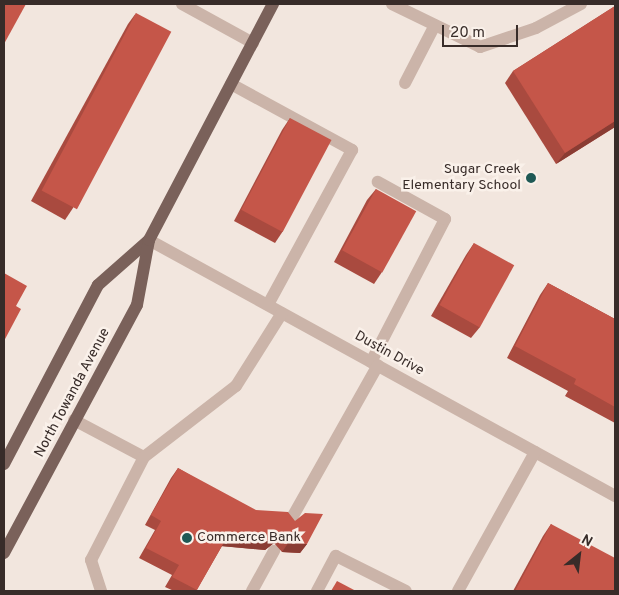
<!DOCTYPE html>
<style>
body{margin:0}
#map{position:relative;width:619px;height:595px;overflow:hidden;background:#f2e6de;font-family:Overpass,sans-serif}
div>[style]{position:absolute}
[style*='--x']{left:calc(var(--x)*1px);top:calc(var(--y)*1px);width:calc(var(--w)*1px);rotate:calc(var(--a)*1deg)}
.minor>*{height:12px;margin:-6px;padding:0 6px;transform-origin:6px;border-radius:6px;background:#cbb4a9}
.major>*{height:12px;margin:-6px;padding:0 6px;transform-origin:6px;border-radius:6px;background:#7a615a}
.wall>*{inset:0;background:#a94a3f}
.shaded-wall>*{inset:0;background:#8a3c33}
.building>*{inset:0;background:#c55649;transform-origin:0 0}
.dots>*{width:14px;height:14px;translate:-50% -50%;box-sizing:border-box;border:2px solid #faf1ea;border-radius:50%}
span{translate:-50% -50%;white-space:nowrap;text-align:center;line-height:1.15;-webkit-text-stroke:5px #faf1ea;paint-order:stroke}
.poi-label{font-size:14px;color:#382c29}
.right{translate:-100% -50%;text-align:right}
.left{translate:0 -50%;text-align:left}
.street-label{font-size:14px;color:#382c29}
.frame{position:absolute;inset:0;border:5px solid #382c29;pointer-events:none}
.north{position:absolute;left:554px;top:530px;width:50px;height:50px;-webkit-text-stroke:4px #faf1ea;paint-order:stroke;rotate:29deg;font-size:14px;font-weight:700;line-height:20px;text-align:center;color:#382c29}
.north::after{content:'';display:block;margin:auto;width:18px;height:22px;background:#382c29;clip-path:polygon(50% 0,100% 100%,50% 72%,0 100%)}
.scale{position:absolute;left:442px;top:25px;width:76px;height:22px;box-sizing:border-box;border:2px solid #382c29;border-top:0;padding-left:6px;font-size:15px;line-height:18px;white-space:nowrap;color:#382c29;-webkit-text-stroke:4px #faf1ea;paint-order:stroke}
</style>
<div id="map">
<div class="minor">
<div style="--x:182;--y:4;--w:81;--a:28.8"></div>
<div style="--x:392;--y:4;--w:98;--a:26"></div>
<div style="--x:480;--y:47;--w:59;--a:-18.7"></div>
<div style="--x:536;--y:28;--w:51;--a:-28.1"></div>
<div style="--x:405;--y:83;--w:65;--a:-62.7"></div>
<div style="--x:231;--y:84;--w:138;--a:28.6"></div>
<div style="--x:352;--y:150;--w:176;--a:118.5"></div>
<div style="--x:149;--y:240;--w:532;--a:28.78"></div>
<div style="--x:371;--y:362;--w:161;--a:-62.6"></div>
<div style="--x:445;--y:219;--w:77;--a:-151.1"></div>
<div style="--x:74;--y:420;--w:79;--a:27.9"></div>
<div style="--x:144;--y:457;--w:116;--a:117.2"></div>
<div style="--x:91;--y:560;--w:33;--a:72"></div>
<div style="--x:144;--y:457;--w:116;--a:-37.7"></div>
<div style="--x:236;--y:386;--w:86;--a:-57.8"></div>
<div style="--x:289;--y:523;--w:181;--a:-60.6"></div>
<div style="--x:252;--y:591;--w:46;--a:-61.2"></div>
<div style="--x:317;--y:591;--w:40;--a:-62"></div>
<div style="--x:336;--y:556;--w:78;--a:26.6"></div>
<div style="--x:458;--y:591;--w:159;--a:-61"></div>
</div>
<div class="major">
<div style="--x:4;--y:464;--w:202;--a:-62.3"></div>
<div style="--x:98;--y:285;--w:68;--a:-41.4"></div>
<div style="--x:4;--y:553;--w:281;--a:-61.8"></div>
<div style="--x:137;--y:305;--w:66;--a:-79.5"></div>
<div style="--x:149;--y:240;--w:267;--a:-62.3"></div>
</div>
<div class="wall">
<div style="clip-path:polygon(615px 6px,615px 127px,556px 164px,505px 83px,513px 71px)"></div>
<div style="clip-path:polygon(136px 13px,73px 208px,65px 220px,31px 201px,128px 24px)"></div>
<div style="clip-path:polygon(290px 118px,283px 231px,275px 243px,234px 221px,282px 130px)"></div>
<div style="clip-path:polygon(376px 189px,382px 272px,374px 284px,334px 262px,367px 200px)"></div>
<div style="clip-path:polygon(474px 243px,480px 327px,471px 338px,431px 316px,466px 255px)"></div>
<div style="clip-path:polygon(548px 283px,615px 319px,615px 423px,565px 396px,568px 391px,507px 358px,540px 295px)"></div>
<div style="clip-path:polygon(178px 468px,307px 544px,300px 553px,282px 552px,274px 543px,265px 550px,222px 546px,196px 591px,174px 591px,165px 587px,172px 575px,139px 558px,155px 530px,145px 525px,171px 478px)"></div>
<div style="clip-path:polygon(551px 524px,615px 591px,513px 591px,543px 536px)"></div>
</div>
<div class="shaded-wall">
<div style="clip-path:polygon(615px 121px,615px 127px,556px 164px,565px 153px)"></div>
<div style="clip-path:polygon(281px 533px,274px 543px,265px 550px,220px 546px,227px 537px)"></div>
<div style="clip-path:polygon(289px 542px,307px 544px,300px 553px,282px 552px)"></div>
</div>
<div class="building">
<div style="clip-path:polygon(4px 4px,26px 4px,4px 44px)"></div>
<div style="clip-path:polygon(615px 6px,615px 121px,565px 153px,513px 71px)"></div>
<div style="left:136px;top:13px;width:40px;height:201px;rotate:28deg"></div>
<div style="left:290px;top:118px;width:47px;height:104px;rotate:28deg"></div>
<div style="left:376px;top:189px;width:46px;height:70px;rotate:29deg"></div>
<div style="left:474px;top:243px;width:46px;height:71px;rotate:29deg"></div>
<div style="clip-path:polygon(4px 273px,27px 286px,16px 306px,21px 309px,4px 341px)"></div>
<div style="clip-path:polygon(548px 283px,615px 319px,615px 407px,574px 384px,576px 379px,515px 346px)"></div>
<div style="clip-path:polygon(178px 468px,256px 510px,288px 512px,295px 521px,305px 513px,323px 514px,307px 544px,289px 542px,281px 533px,272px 541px,227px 537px,197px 590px,172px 577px,179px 565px,146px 548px,161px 521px,151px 515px)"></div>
<div style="clip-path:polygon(551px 524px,615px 558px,615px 591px,515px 591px)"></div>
<div style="clip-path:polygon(337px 581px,356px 591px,331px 591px)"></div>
</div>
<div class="dots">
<div style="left:531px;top:178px;background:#1f5955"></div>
<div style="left:187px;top:538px;background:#1f5955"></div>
</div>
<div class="poi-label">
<span class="right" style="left:521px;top:178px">Sugar Creek<br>Elementary School</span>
<span class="left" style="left:197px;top:538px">Commerce Bank</span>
</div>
<div class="street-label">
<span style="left:389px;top:354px;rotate:29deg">Dustin Drive</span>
<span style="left:73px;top:393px;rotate:-62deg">North Towanda Avenue</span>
</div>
<div class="frame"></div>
<div class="north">N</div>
<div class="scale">20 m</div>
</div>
